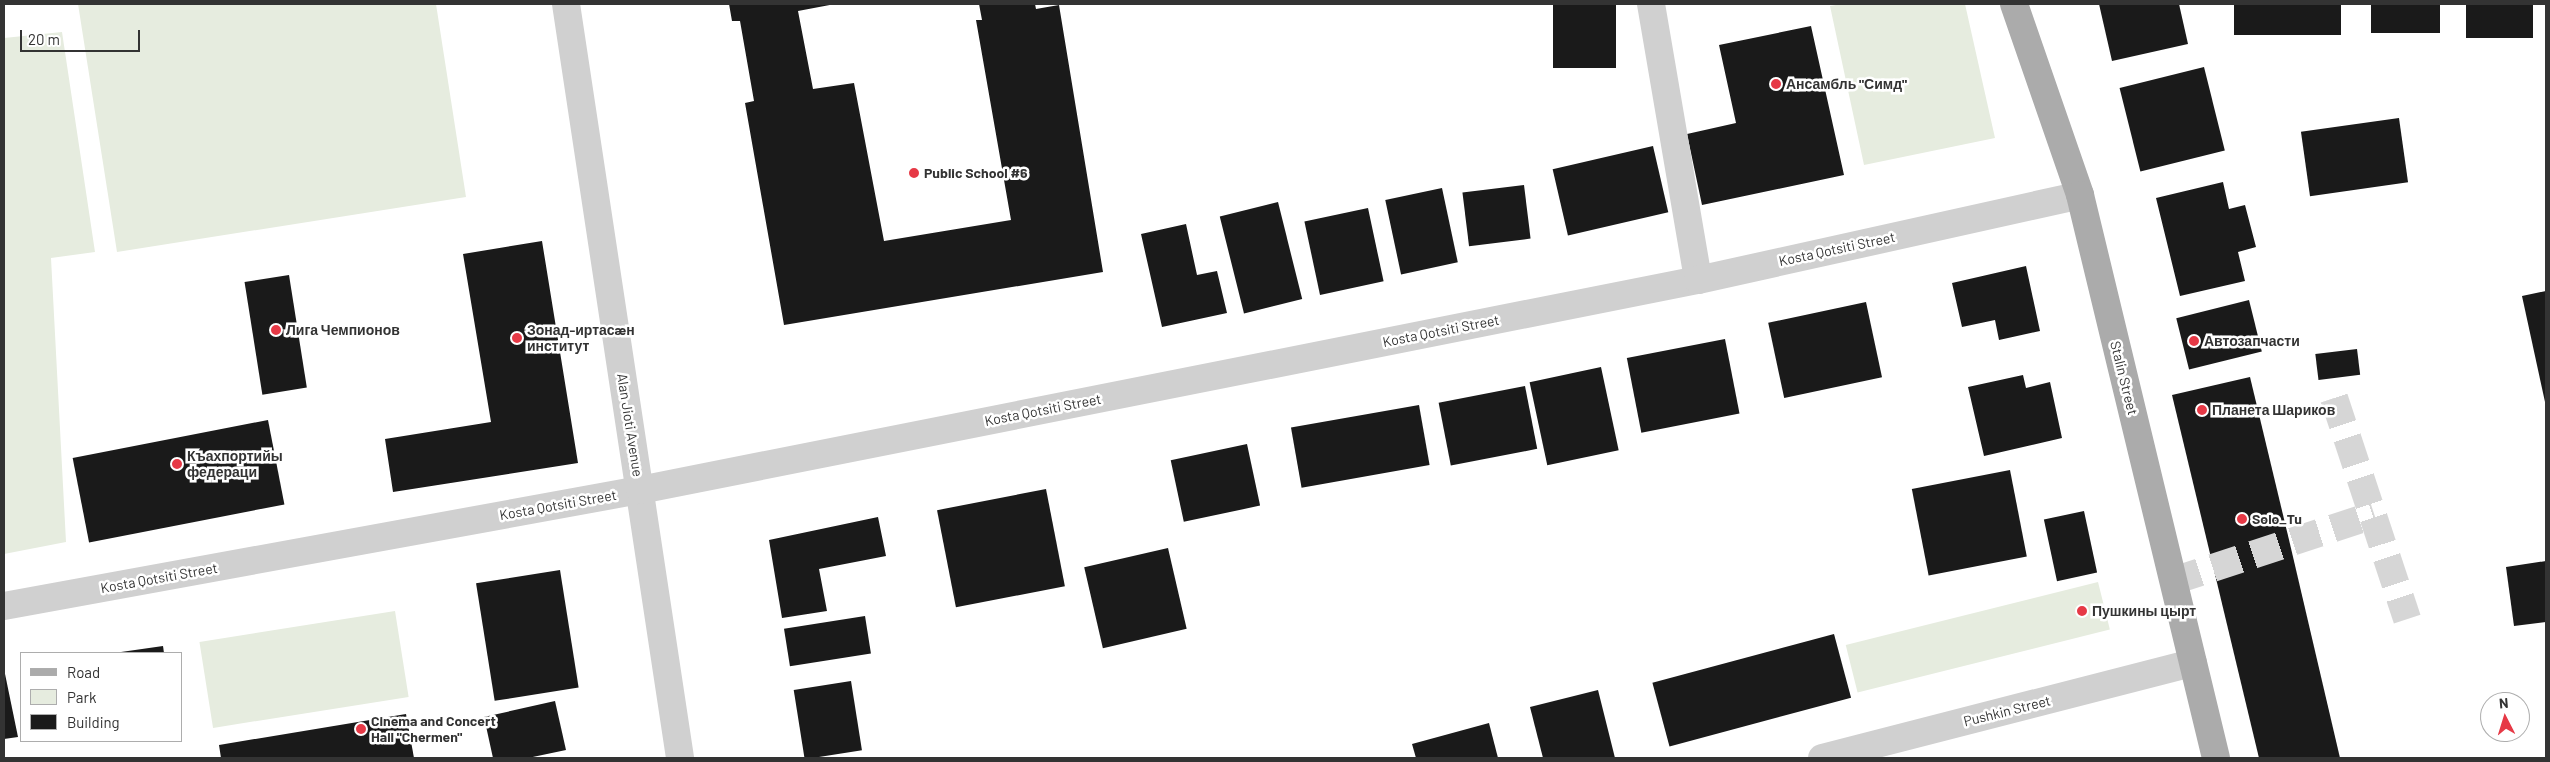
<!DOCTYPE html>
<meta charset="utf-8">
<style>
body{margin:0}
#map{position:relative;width:2550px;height:762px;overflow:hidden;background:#fff;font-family:Barlow,sans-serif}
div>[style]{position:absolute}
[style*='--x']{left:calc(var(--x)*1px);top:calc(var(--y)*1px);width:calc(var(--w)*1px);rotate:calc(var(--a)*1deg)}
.green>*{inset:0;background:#e6ecdf;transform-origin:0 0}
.building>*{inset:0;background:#1a1a1a;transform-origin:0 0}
.minor-tunnel>*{height:28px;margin-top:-14px;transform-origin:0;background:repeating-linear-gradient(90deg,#d6d6d6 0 28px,transparent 0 42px)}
.minor>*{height:28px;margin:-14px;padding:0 14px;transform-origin:14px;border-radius:14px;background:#d0d0d0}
.major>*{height:28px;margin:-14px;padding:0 14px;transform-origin:14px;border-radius:14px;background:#ababab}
.dots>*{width:14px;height:14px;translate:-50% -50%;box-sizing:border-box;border:2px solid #fff;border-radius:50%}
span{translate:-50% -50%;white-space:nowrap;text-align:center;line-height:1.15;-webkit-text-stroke:5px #fff;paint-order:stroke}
.poi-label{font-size:14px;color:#333;font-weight:700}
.left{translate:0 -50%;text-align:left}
.street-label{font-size:14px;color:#333}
.frame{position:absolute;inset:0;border:5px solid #333;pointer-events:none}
.legend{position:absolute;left:20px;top:652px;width:162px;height:90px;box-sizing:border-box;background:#fff;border:1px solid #adadad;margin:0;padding:6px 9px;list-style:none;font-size:15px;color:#333}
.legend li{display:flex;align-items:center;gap:10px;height:25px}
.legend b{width:25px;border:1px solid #adadad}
.north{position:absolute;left:2480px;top:692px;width:50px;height:50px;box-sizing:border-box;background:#fff;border:1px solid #adadad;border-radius:50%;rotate:355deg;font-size:14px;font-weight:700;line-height:20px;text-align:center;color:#333}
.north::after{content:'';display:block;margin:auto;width:18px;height:22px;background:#e63946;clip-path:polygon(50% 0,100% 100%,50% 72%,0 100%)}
.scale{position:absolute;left:20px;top:30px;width:120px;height:22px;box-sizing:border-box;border:2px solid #333;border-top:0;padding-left:6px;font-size:15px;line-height:18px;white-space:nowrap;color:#333;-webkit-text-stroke:4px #fff;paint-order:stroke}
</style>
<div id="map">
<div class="green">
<div style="clip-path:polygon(78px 4px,436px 4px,466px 197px,117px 252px)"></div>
<div style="clip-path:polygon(1842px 4px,1965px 4px,1995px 138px,1864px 165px,1830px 6px)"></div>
<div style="clip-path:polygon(62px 32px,95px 252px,51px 258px,66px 542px,4px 554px,4px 38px)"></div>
<div style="left:2098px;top:582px;width:49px;height:260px;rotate:76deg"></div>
<div style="left:395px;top:611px;width:87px;height:198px;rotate:81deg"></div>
</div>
<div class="building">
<div style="clip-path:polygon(729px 4px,835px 4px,798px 11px,813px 89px,854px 83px,884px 241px,1011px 220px,976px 20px,982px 20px,979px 4px,1035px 4px,1036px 9px,1059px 5px,1103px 272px,784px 325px,745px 103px,754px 101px,740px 21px,732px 21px)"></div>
<div style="left:1553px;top:4px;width:63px;height:64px"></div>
<div style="clip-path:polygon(2099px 4px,2179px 4px,2188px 44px,2112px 61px)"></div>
<div style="left:2234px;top:4px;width:107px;height:31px"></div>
<div style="left:2371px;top:4px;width:69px;height:29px"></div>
<div style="left:2466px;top:4px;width:67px;height:34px"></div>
<div style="clip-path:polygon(1811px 26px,1844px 175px,1702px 205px,1687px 134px,1736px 123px,1719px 45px)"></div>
<div style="left:2204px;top:67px;width:86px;height:87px;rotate:76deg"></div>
<div style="left:2399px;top:118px;width:65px;height:99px;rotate:82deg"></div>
<div style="left:1653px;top:146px;width:68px;height:103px;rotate:77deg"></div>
<div style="clip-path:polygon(2223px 182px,2229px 209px,2245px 205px,2256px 247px,2238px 252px,2245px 281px,2180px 296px,2156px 198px)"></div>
<div style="left:1524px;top:185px;width:54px;height:62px;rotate:83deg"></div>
<div style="left:1442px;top:188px;width:76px;height:58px;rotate:78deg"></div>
<div style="left:1278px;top:202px;width:100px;height:60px;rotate:76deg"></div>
<div style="left:1368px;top:208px;width:75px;height:65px;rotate:78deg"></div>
<div style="clip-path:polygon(1186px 224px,1197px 275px,1217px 271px,1227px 313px,1162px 327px,1141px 234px)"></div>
<div style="clip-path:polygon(542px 241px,578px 463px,393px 492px,385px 439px,491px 422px,463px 254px)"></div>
<div style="clip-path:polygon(2026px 266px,2040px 331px,1999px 340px,1995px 320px,1962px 327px,1952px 283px)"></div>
<div style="left:289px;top:275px;width:114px;height:45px;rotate:81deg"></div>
<div style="clip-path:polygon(2546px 291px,2546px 402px,2545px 402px,2522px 296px)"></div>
<div style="left:2249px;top:300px;width:53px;height:75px;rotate:76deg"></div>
<div style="left:1866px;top:302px;width:77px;height:100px;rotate:78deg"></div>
<div style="left:1725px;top:339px;width:76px;height:100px;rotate:79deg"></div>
<div style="left:2357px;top:349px;width:26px;height:42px;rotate:83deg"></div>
<div style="left:1601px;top:367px;width:85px;height:73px;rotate:78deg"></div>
<div style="clip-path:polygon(2023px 375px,2026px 388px,2050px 382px,2062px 438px,1984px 456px,1968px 387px)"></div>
<div style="clip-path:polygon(2250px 377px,2290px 544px,2340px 758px,2259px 758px,2172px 395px)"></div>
<div style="left:1525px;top:386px;width:64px;height:88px;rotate:79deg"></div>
<div style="left:1419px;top:405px;width:61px;height:130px;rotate:80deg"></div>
<div style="left:268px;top:420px;width:86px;height:199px;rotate:79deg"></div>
<div style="left:1247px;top:444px;width:63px;height:78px;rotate:78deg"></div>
<div style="left:2010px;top:470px;width:88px;height:100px;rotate:79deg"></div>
<div style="left:1046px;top:489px;width:99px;height:111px;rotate:79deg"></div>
<div style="left:2084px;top:511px;width:63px;height:41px;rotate:78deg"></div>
<div style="clip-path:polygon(878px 517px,886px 556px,819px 569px,827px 611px,782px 618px,769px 540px)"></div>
<div style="left:1168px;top:548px;width:83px;height:86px;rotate:77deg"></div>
<div style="clip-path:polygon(2546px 561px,2546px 622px,2514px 626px,2506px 567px)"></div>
<div style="left:560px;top:570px;width:119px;height:85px;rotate:81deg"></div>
<div style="left:865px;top:616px;width:38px;height:82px;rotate:81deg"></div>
<div style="left:1834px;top:634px;width:66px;height:188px;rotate:75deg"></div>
<div style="clip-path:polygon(163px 646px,164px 653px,121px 653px,121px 652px)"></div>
<div style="clip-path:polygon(4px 669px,18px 737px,4px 739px)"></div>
<div style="left:851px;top:681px;width:70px;height:58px;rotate:81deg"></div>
<div style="clip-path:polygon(1598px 690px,1615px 758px,1543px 758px,1530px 707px)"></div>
<div style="clip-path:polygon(555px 701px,566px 750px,528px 758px,493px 758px,484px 717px)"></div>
<div style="clip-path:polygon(406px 714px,414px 758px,221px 758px,219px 745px)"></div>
<div style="clip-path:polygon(1489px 723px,1498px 758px,1416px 758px,1412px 744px)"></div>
</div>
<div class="minor-tunnel">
<div style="--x:2334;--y:398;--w:233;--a:71.7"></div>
<div style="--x:2173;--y:581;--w:212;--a:-18.2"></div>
</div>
<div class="minor">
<div style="--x:566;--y:4;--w:763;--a:81.4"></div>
<div style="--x:1651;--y:4;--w:280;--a:80.3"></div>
<div style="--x:4;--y:606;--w:646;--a:-10.34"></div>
<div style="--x:640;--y:490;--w:1079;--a:-11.23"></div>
<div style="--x:1698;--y:280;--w:391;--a:-12.5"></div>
<div style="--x:1822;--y:758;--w:383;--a:-14.4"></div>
</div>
<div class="major">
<div style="--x:2014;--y:4;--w:202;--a:70.9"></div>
<div style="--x:2080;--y:195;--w:579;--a:76.42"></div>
</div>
<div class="dots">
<div style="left:1776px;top:84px;background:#e63946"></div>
<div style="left:914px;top:173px;background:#e63946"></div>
<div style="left:276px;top:330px;background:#e63946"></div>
<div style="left:517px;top:338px;background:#e63946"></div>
<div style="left:2194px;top:341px;background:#e63946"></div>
<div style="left:2202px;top:410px;background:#e63946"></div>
<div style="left:177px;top:464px;background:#e63946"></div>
<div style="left:2242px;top:519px;background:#e63946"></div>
<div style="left:2082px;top:611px;background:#e63946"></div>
<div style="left:361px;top:729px;background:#e63946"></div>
</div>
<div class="poi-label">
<span class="left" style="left:1786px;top:84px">Ансамбль "Симд"</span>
<span class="left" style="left:924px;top:173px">Public School #6</span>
<span class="left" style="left:286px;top:330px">Лига Чемпионов</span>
<span class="left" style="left:527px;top:338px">Зонад-иртасæн<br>институт</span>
<span class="left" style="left:2204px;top:341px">Автозапчасти</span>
<span class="left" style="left:2212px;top:410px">Планета Шариков</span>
<span class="left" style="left:187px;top:464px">Къахпортийы<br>федераци</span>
<span class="left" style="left:2252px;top:519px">Solo_Tu</span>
<span class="left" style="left:2092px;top:611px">Пушкины цырт</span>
<span class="left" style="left:371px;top:729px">Cinema and Concert<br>Hall "Chermen"</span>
</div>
<div class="street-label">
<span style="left:1837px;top:249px;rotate:-12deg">Kosta Qotsiti Street</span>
<span style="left:1441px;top:331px;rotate:-11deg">Kosta Qotsiti Street</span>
<span style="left:2124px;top:378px;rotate:76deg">Stalin Street</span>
<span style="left:1043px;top:410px;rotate:-11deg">Kosta Qotsiti Street</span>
<span style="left:630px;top:425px;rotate:81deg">Alan Jioti Avenue</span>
<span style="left:558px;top:505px;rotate:-10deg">Kosta Qotsiti Street</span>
<span style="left:159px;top:578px;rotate:-10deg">Kosta Qotsiti Street</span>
<span style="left:2007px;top:711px;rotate:-14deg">Pushkin Street</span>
</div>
<div class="frame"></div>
<ul class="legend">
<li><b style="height:6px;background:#ababab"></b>Road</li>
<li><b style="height:14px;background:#e6ecdf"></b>Park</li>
<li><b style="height:14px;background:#1a1a1a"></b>Building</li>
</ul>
<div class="north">N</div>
<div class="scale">20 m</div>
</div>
